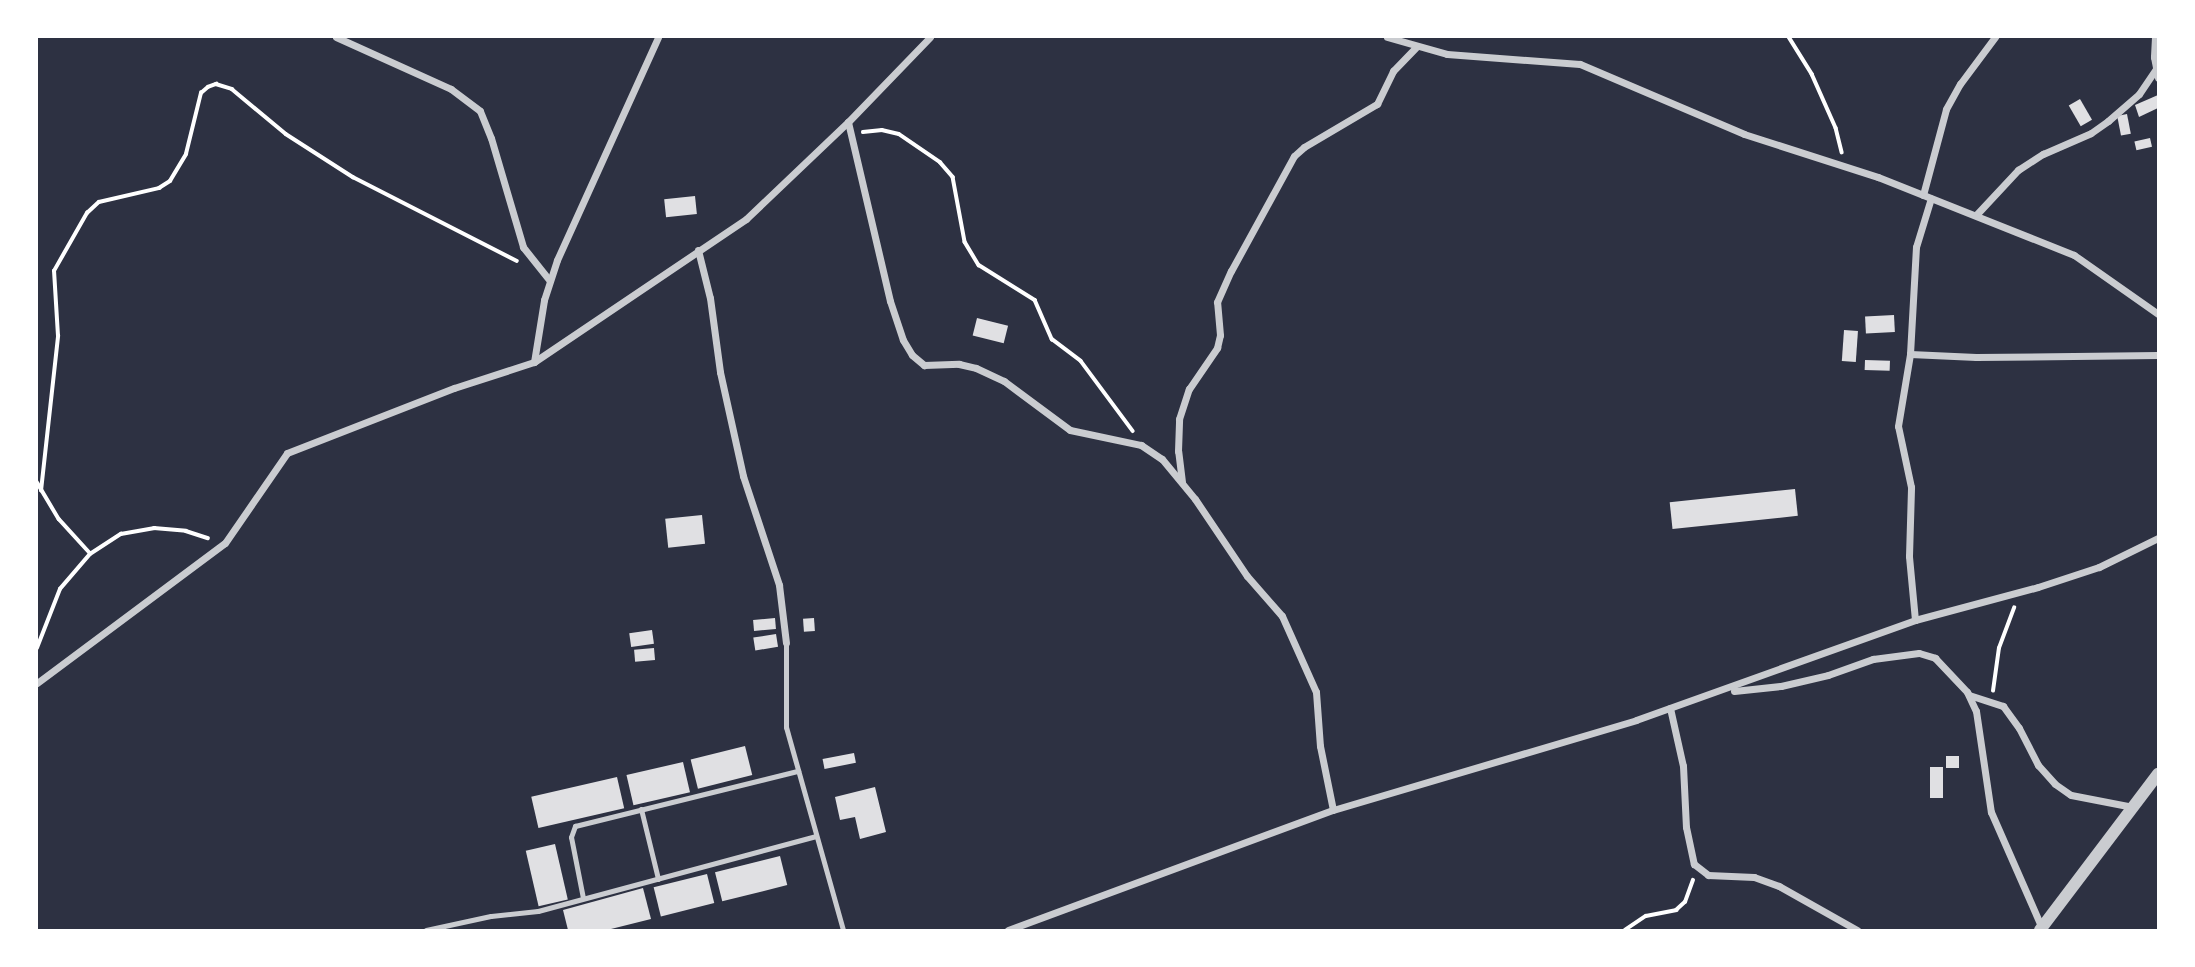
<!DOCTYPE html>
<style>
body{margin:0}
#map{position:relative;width:2195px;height:967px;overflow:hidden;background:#2d3142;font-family:"Public Sans",sans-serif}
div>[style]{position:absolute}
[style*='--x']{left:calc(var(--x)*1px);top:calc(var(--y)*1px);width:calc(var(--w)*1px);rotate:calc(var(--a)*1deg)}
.building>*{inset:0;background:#e0e0e3;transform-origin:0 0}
.path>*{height:3.5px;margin:-1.75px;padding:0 1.75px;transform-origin:1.75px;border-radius:1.75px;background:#fff}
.service>*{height:5px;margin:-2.5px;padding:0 2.5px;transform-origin:2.5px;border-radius:2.5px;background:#caccd0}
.minor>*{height:7px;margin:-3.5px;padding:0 3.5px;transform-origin:3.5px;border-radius:3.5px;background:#caccd0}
.tertiary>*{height:12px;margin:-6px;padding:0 6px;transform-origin:6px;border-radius:6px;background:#caccd0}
span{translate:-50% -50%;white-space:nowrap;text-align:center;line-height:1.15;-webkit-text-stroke:6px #fff;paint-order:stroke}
.frame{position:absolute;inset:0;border:38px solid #fff;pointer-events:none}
</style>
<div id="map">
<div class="building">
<div style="clip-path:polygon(2158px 95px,2158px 108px,2139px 117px,2135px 105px)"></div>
<div style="left:2080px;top:99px;width:24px;height:13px;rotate:60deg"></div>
<div style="left:2127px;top:114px;width:20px;height:10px;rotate:79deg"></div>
<div style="left:2150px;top:138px;width:9px;height:16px;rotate:77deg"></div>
<div style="left:695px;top:196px;width:18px;height:31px;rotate:84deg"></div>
<div style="left:1894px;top:315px;width:17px;height:29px;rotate:87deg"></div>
<div style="left:977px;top:318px;width:32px;height:18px;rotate:14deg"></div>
<div style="left:1844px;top:330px;width:14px;height:31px;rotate:4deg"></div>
<div style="left:1865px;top:360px;width:25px;height:10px;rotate:2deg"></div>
<div style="left:1795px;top:489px;width:27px;height:126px;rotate:84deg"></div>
<div style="left:702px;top:515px;width:29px;height:37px;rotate:84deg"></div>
<div style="left:775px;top:618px;width:11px;height:22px;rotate:85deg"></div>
<div style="left:814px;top:618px;width:13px;height:11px;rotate:86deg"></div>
<div style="left:652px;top:630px;width:14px;height:23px;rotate:82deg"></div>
<div style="left:776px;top:634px;width:13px;height:23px;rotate:81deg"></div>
<div style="left:654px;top:648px;width:12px;height:20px;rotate:85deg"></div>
<div style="left:745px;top:746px;width:30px;height:56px;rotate:76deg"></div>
<div style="left:854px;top:753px;width:10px;height:32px;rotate:79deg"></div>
<div style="left:1946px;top:756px;width:13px;height:12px"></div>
<div style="left:683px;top:762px;width:31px;height:58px;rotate:77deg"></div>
<div style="left:1930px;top:767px;width:13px;height:31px"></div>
<div style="left:617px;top:777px;width:32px;height:88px;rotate:77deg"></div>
<div style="clip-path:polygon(875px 787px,886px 832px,860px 839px,855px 817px,840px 820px,835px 797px)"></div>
<div style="left:555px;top:844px;width:57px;height:30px;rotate:77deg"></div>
<div style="left:780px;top:856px;width:30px;height:67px;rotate:76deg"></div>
<div style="left:707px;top:874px;width:30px;height:55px;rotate:76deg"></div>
<div style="clip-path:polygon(643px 888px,651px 919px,607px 930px,568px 930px,563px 910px)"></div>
</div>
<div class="path">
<div style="--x:1789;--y:37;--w:44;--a:58.1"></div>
<div style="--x:1812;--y:74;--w:59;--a:66"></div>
<div style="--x:1836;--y:128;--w:25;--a:76"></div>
<div style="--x:863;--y:132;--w:19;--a:-6"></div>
<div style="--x:882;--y:130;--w:17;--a:13"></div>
<div style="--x:899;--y:134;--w:50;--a:34.3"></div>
<div style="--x:940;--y:162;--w:20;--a:49"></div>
<div style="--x:953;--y:177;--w:66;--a:79.5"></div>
<div style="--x:965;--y:242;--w:27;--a:59"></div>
<div style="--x:979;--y:265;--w:66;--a:32"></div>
<div style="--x:1035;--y:300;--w:43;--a:66.4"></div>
<div style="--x:1052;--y:339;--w:36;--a:37"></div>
<div style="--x:1081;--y:361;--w:87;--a:53.4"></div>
<div style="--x:37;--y:482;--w:43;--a:59.3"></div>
<div style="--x:59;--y:519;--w:46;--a:47.6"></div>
<div style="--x:41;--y:491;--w:156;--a:-83.7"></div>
<div style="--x:58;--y:336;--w:65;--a:-93.5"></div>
<div style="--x:54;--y:271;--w:67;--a:-60.4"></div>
<div style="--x:87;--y:213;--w:16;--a:-43"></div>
<div style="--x:99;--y:202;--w:62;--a:-13.1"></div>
<div style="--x:159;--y:188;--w:13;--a:-32"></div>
<div style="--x:170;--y:181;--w:31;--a:-59"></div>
<div style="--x:186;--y:154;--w:63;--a:-76.2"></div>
<div style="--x:201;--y:93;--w:9;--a:-41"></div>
<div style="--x:208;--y:87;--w:9;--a:-21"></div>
<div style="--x:216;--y:84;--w:17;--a:17"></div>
<div style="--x:232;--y:89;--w:70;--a:39.8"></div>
<div style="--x:286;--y:134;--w:80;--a:32.7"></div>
<div style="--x:353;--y:177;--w:184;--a:27.1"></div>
<div style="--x:37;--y:648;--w:63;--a:-68.7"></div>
<div style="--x:60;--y:589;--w:46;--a:-49.4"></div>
<div style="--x:90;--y:554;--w:37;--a:-33"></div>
<div style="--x:121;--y:534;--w:34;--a:-10"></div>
<div style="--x:154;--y:528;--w:32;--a:5"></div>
<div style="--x:186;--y:531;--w:23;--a:18"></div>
<div style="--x:1993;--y:691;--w:43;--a:-82.1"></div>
<div style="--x:1999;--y:648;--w:43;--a:-69.4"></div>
<div style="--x:1625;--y:930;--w:25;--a:-34"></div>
<div style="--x:1646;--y:916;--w:31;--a:-11"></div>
<div style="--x:1676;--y:910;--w:12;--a:-42"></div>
<div style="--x:1685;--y:902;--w:23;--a:-70"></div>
</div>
<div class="service">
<div style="--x:786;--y:643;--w:84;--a:90"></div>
<div style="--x:786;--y:727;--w:211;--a:74.3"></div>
<div style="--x:641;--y:809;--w:72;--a:76.3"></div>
<div style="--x:583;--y:898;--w:62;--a:-101.1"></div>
<div style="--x:571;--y:837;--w:12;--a:-70"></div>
<div style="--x:575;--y:826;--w:230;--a:-13.9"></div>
<div style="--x:426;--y:930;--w:66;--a:-12.2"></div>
<div style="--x:491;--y:916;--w:47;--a:-6.1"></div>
<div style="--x:538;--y:911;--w:288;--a:-15.1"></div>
</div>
<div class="minor">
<div style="--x:336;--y:37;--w:126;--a:24.3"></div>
<div style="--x:451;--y:89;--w:36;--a:37"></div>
<div style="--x:480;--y:111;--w:29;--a:68"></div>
<div style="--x:491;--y:138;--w:114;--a:73.6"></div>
<div style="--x:523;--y:247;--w:43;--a:51.5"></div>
<div style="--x:1387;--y:37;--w:62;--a:15.8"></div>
<div style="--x:1447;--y:54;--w:133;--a:4.3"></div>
<div style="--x:1580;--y:64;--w:178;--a:23.1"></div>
<div style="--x:1744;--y:134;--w:141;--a:17.8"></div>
<div style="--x:1878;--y:177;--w:211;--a:21.7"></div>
<div style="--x:2074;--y:255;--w:103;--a:35.1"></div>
<div style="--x:2155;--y:37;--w:20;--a:93"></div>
<div style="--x:2154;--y:57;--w:21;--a:79"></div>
<div style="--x:848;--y:122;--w:184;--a:76.8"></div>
<div style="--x:890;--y:301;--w:41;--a:71.6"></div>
<div style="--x:903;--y:340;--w:17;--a:59"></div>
<div style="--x:912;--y:355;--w:16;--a:40"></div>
<div style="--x:924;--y:365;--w:35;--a:-2"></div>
<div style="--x:959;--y:364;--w:17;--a:13"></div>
<div style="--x:976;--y:368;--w:31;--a:25"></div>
<div style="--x:1004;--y:381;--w:82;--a:36.6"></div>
<div style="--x:1070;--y:430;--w:73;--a:11.9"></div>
<div style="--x:1141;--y:445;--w:25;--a:34"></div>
<div style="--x:1162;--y:459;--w:52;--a:50.5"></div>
<div style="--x:1195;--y:499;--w:93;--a:56"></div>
<div style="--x:1247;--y:576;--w:53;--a:48.8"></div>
<div style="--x:1282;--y:616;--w:83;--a:65.9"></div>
<div style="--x:1316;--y:692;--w:54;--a:85.8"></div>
<div style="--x:1320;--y:746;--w:65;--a:78.5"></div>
<div style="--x:1923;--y:195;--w:89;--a:-75"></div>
<div style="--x:1946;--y:109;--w:29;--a:-61"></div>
<div style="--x:1960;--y:84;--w:59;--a:-53.3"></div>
<div style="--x:1976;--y:215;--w:62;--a:-47"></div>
<div style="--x:2018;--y:170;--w:30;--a:-33"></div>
<div style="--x:2043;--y:154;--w:52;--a:-23.6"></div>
<div style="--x:2091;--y:133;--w:21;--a:-35"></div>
<div style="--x:2108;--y:121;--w:41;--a:-41.1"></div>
<div style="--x:2139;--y:94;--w:30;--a:-56"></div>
<div style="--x:698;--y:250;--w:49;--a:76"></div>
<div style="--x:710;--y:298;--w:75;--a:82.3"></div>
<div style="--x:720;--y:372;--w:107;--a:77.5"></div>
<div style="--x:743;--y:476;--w:115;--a:71.7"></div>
<div style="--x:779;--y:585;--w:58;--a:83.1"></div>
<div style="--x:1910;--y:354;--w:66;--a:2.6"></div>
<div style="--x:1976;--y:357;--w:182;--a:-0.6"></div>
<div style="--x:534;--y:362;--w:63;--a:-80.8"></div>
<div style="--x:544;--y:300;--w:42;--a:-72"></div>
<div style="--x:557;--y:260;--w:245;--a:-65.6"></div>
<div style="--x:1182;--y:482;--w:31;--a:-97"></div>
<div style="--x:1178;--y:451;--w:32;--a:-88"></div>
<div style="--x:1179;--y:419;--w:32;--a:-72"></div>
<div style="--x:1189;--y:389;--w:50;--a:-55.7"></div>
<div style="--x:1217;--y:348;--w:13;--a:-77"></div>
<div style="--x:1220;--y:335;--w:33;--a:-95"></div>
<div style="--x:1217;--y:302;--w:34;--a:-66"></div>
<div style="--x:1231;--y:271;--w:131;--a:-61.3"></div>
<div style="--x:1294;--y:156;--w:13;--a:-42"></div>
<div style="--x:1304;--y:147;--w:85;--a:-30.5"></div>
<div style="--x:1377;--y:104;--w:37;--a:-64"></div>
<div style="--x:1393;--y:71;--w:33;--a:-46"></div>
<div style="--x:1915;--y:620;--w:64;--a:-95.4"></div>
<div style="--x:1909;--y:556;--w:69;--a:-88.3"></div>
<div style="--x:1911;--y:487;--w:62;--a:-102"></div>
<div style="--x:1898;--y:426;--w:73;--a:-80.5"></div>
<div style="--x:1910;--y:354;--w:107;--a:-86.8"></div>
<div style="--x:1916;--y:247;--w:51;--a:-73"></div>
<div style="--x:37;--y:683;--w:234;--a:-36.7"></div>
<div style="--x:225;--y:543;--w:109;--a:-55.4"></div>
<div style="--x:287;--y:453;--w:179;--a:-21.3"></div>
<div style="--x:454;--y:388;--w:84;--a:-18"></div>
<div style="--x:534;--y:362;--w:256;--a:-34"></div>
<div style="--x:746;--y:219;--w:141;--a:-43.6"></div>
<div style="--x:848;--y:122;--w:118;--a:-46"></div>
<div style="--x:1734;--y:691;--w:47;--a:-6.1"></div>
<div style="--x:1781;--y:686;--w:48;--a:-13.2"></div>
<div style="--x:1828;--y:675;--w:48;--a:-19.6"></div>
<div style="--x:1873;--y:659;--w:46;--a:-7.4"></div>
<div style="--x:1919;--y:653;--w:17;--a:17"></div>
<div style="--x:1935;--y:658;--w:47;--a:46.7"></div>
<div style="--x:1967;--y:692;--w:21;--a:65"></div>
<div style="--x:1976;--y:711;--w:102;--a:81.6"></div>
<div style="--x:1991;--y:812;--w:127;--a:66.3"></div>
<div style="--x:1969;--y:695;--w:36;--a:18"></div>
<div style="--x:2003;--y:706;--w:27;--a:54"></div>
<div style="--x:2019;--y:728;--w:42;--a:62.8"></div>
<div style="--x:2038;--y:765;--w:25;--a:48"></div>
<div style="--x:2055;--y:784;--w:19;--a:35"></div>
<div style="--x:2071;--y:795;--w:63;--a:11"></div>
<div style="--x:1670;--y:708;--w:59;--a:77.4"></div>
<div style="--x:1683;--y:766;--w:61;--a:87.2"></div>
<div style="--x:1686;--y:827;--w:38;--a:78"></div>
<div style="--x:1694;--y:864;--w:18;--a:38"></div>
<div style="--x:1708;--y:875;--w:46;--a:2.5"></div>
<div style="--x:1754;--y:877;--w:27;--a:20"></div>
<div style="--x:1779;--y:886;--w:90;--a:29.4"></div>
<div style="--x:1008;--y:930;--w:346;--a:-20.3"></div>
<div style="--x:1333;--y:810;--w:316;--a:-16.5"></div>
<div style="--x:1636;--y:720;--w:296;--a:-19.7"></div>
<div style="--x:1915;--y:620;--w:127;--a:-15"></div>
<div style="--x:2038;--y:587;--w:64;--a:-18.2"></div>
<div style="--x:2099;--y:567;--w:66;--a:-26.2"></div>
</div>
<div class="tertiary">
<div style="--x:2040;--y:930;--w:196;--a:-52.9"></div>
</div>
<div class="frame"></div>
</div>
